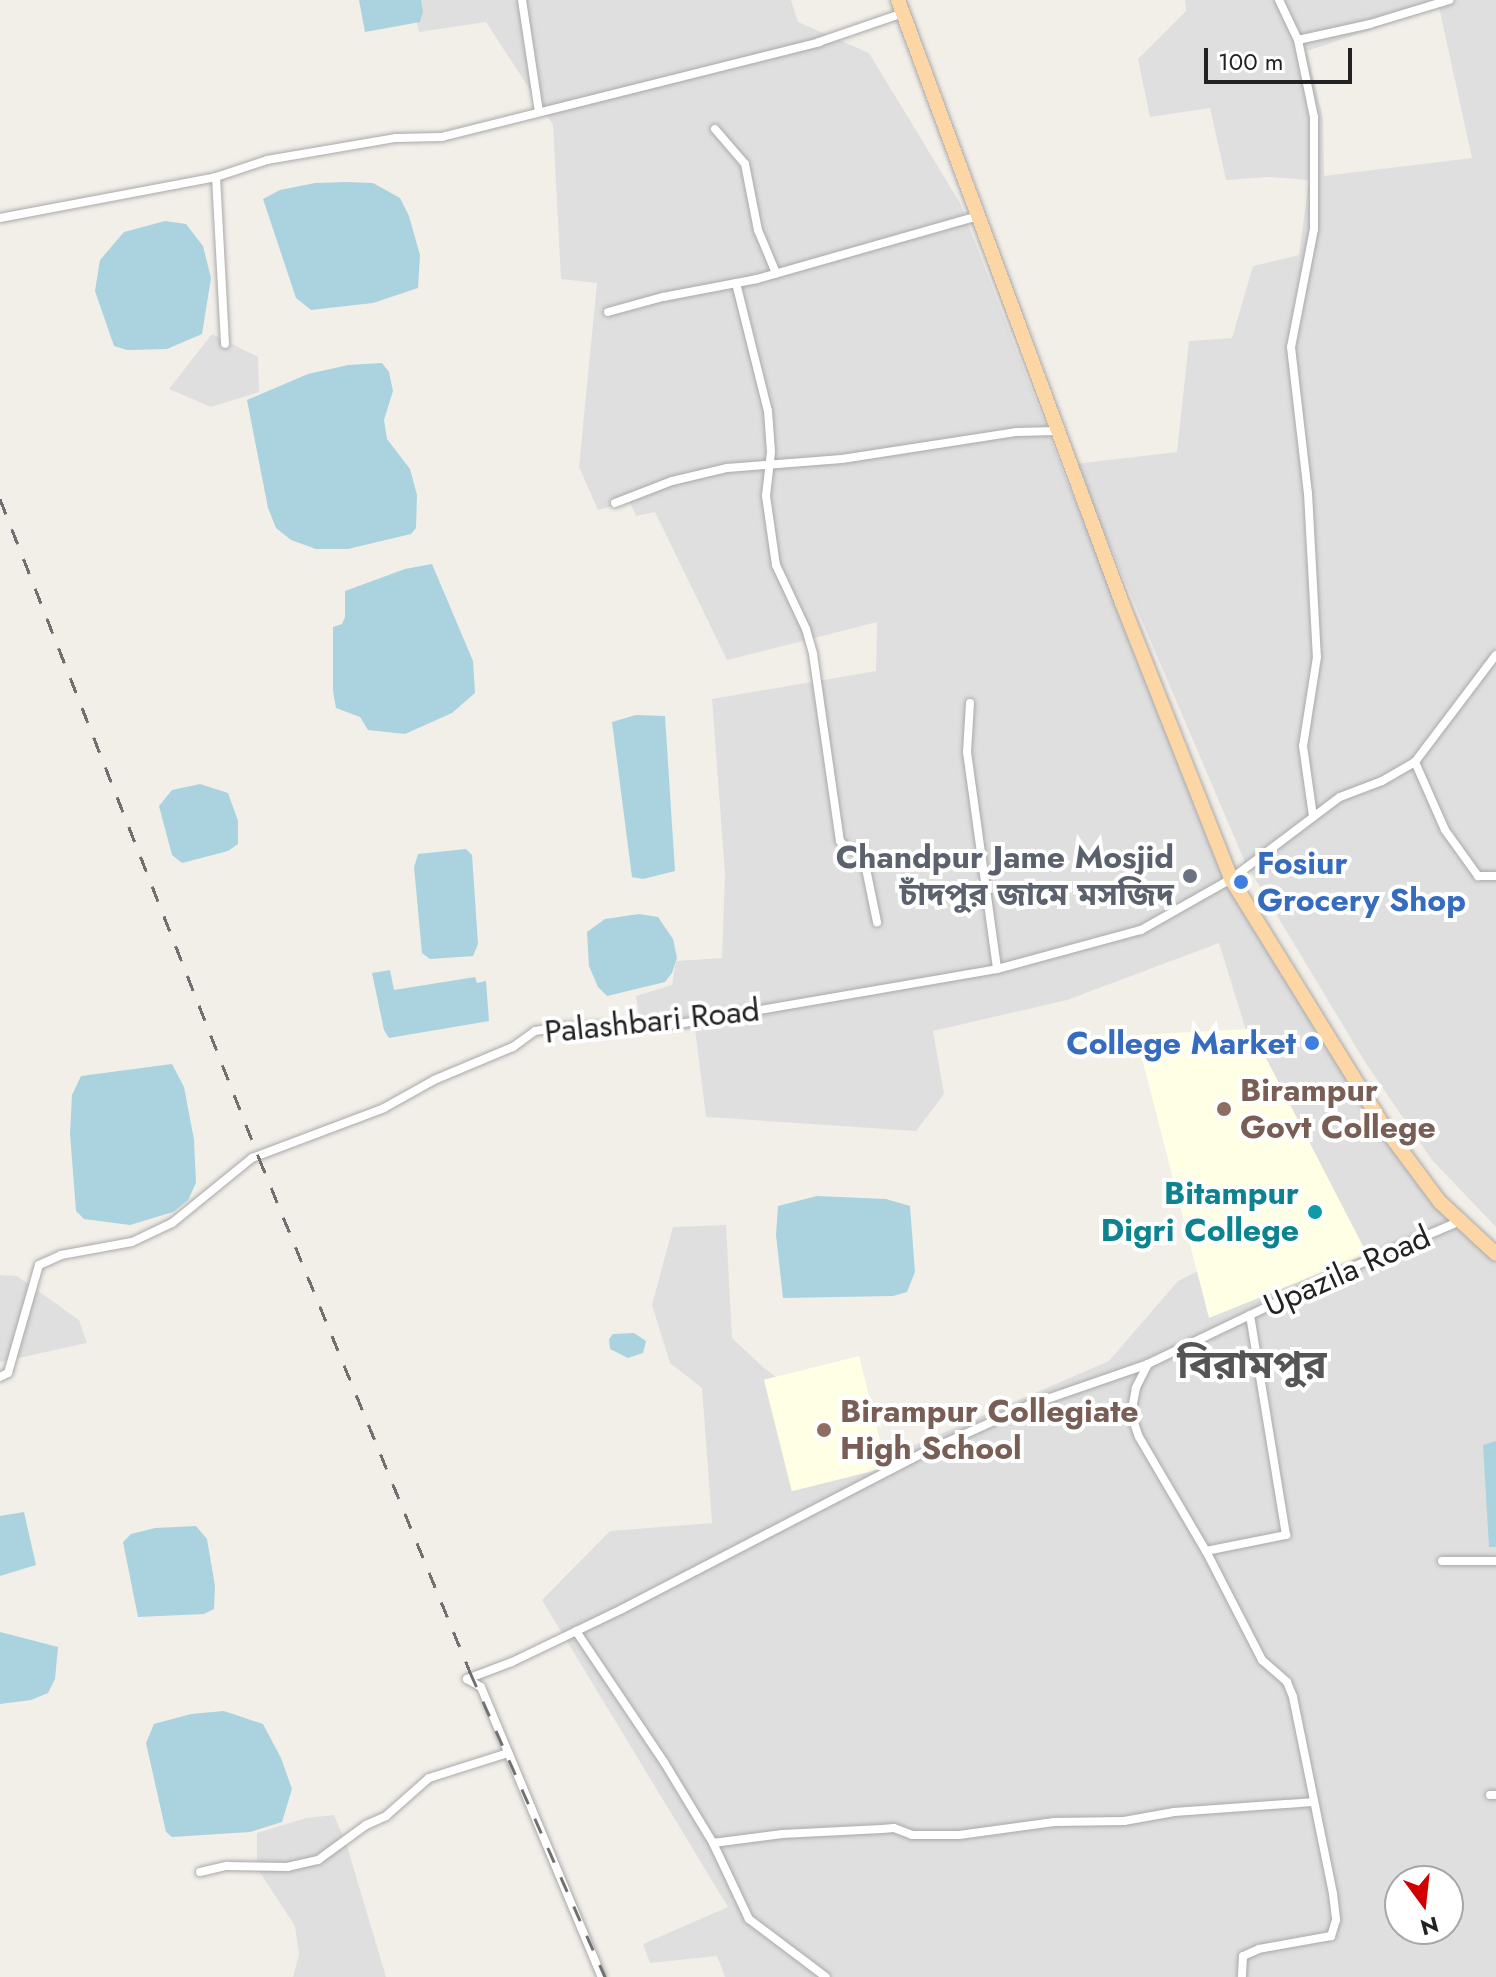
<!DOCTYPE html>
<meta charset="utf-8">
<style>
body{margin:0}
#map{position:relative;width:1496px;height:1977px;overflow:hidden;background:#f2efe9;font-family:Jost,"Noto Sans Bengali",sans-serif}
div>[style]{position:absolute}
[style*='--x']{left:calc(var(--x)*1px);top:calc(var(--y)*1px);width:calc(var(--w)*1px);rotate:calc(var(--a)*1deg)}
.residential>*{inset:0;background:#e0dfdf}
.education>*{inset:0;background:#ffffe5;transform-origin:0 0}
.water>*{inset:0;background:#aad3df}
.roads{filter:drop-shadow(0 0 2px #a9a9a9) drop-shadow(0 0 2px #a9a9a9)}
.street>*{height:8px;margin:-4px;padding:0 4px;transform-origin:4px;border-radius:4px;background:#fff}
.primary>*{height:14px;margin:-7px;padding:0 7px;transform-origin:7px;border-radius:7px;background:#fcd6a4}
.rail>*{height:3px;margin-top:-1.5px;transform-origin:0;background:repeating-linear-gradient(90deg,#707070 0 16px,transparent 0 32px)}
.dots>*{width:22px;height:22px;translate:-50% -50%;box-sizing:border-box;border:4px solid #fff;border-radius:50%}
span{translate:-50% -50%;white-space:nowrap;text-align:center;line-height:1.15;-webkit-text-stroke:8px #fff;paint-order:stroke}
.worship-label{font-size:32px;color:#5b616d;font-weight:700}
.right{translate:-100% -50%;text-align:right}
.shop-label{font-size:32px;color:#366cbe;font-weight:700}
.left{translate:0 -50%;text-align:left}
.street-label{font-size:32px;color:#222}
.education-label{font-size:32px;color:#785e54;font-weight:700}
.culture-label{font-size:32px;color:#0d838f;font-weight:700}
.district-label{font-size:40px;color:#555;font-weight:700}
.north{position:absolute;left:1384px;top:1865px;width:80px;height:80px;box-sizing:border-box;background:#fff;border:2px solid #a7a7a7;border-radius:50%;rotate:165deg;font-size:22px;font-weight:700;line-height:32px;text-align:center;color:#222}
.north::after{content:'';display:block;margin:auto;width:28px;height:36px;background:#d40000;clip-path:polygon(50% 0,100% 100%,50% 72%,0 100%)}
.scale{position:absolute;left:1204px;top:48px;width:148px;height:36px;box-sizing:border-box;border:4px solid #222;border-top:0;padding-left:10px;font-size:24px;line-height:28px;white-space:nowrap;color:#222;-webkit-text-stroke:6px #fff;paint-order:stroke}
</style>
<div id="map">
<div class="residential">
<div style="clip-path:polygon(evenodd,411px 0,791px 0,798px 22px,869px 53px,960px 203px,1067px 482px,1246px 896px,1348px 1066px,1455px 1211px,1496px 1251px,1496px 1977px,725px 1977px,717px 1956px,650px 1963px,643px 1944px,728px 1907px,542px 1600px,610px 1531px,712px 1523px,702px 1388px,670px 1363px,652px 1305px,673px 1227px,726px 1225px,732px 1338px,764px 1368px,887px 1457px,1109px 1361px,1178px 1281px,1304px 1218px,1219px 943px,1067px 1000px,933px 1031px,944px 1094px,916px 1131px,706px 1117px,695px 1029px,642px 1032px,636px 996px,672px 985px,676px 961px,722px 958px,725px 874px,712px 699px,876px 671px,877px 622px,727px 660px,655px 512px,636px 516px,630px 502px,598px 510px,579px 467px,597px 283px,561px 279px,553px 125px,486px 22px,419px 32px,411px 0,1400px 1881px,1448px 1881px,1448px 1929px,1400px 1929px,1400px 1881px)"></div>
<div style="clip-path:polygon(evenodd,1185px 0,1496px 0,1496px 1227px,1432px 1160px,1365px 1062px,1245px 862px,1075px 464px,1177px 452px,1189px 341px,1232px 338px,1253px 266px,1299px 255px,1309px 180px,1269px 177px,1226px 180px,1210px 108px,1150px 117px,1138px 59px,1186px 11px,1185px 0,1439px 7px,1472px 158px,1324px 176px,1323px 118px,1307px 51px,1439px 7px)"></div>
<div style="clip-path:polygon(212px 334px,258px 357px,259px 392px,211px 407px,169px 389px)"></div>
<div style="clip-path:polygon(0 1275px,17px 1276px,79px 1320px,87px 1343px,0 1362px)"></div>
<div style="clip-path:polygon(334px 1815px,347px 1846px,386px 1977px,293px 1977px,299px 1955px,295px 1926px,257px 1868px,257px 1833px,306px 1818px)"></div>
</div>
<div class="education">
<div style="clip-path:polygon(1251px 1029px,1367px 1254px,1209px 1318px,1136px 1035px)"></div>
<div style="left:859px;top:1356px;width:115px;height:98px;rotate:76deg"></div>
</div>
<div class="water">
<div style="clip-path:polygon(359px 0,421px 0,423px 11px,420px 22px,365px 32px)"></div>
<div style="clip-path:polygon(347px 182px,373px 183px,400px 198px,409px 216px,420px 255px,418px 288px,373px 303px,311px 310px,296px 298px,263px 199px,280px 190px,315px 183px)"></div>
<div style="clip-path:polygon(165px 221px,186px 224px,203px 246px,211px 278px,202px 334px,167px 349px,127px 350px,114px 346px,95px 291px,100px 260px,124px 232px)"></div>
<div style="clip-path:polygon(382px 363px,389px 372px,393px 391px,384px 420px,387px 439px,410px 469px,417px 495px,416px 528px,411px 534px,348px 549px,316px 549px,291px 540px,276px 528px,268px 508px,247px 400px,308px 374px,348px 365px)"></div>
<div style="clip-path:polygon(432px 564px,473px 661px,475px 693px,452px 713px,405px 734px,368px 730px,360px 717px,336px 708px,333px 691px,333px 627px,342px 624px,345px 617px,345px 591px,405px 569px)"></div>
<div style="clip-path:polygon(636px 715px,665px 716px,675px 871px,643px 879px,632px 877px,612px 722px)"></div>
<div style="clip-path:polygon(200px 784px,228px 793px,238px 821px,238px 844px,228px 851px,182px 863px,172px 855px,159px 806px,172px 790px)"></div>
<div style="clip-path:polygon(466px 849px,472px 855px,478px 944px,473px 956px,430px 959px,422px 953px,414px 867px,418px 854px)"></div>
<div style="clip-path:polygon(639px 914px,658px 917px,673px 939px,677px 958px,672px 973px,665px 982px,607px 996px,598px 987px,589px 966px,587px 932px,605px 919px)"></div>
<div style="clip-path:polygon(390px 970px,394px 990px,475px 977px,477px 983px,486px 981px,489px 1021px,389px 1038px,384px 1030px,372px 973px)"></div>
<div style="clip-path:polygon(172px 1064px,184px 1087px,194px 1140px,196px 1183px,188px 1200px,173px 1212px,130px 1225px,84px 1219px,76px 1211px,70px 1134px,72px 1095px,81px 1076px)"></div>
<div style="clip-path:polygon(817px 1196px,886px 1199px,910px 1206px,915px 1272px,907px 1292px,893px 1296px,783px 1298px,776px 1235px,778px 1206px)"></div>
<div style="clip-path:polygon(634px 1333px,646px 1341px,643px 1353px,628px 1358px,610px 1349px,609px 1339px,613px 1334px)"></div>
<div style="clip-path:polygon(1496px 1441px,1496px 1547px,1489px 1547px,1483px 1445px)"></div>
<div style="clip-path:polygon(24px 1512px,36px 1565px,0 1576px,0 1516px)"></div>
<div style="clip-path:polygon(196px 1526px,207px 1539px,215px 1586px,214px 1609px,204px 1614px,138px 1617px,123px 1542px,131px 1534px,155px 1528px)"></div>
<div style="clip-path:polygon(0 1632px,58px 1647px,55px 1679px,48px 1693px,31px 1700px,0 1704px)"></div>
<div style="clip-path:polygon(224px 1711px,263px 1724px,281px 1758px,292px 1789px,282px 1822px,250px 1832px,172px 1837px,166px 1832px,146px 1743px,154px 1724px,191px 1714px)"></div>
</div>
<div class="roads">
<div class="street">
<div style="--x:522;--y:0;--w:113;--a:81.4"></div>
<div style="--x:1279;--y:0;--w:44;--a:64.6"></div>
<div style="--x:1298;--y:40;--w:74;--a:-12.5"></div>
<div style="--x:1370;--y:24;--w:83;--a:-16.9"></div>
<div style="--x:1298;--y:40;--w:79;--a:78.3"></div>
<div style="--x:1314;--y:117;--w:112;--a:90"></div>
<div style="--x:1314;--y:229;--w:120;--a:101"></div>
<div style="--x:1291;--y:347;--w:147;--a:83.4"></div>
<div style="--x:1308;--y:493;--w:164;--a:86.9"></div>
<div style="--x:1317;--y:657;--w:90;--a:98.9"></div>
<div style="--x:1303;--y:746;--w:71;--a:81.9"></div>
<div style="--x:715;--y:129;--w:46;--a:49.4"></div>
<div style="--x:745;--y:164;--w:67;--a:78.9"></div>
<div style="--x:758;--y:230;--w:47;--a:67.3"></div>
<div style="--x:216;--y:177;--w:167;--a:86.9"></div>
<div style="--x:0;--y:218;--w:220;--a:-10.7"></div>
<div style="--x:216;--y:177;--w:54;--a:-18.4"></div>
<div style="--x:267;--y:160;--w:131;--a:-9.7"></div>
<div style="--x:396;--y:138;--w:46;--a:-1.2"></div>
<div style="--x:442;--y:137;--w:389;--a:-14.1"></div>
<div style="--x:819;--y:42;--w:89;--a:-19"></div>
<div style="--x:736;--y:283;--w:132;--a:76"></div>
<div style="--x:768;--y:411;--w:41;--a:85.8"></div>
<div style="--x:771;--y:452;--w:44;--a:96.5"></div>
<div style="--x:766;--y:496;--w:70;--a:81.8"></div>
<div style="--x:776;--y:565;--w:71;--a:64.9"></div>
<div style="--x:806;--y:629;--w:26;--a:74"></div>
<div style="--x:813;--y:654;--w:189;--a:81.8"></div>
<div style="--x:840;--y:841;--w:13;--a:45"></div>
<div style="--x:849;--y:850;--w:13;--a:-4"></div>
<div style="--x:862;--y:849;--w:75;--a:78.4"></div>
<div style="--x:608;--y:312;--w:57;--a:-15.3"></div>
<div style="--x:663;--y:297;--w:96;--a:-10.8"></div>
<div style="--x:757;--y:279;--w:230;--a:-15.9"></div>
<div style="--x:615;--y:503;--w:61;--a:-21.1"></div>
<div style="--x:672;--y:481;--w:57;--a:-13.3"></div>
<div style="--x:727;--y:468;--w:115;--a:-4.5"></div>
<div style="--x:842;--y:459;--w:177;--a:-8.8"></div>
<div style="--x:1017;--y:432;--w:40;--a:-1.4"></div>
<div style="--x:970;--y:703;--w:49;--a:93.5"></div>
<div style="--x:967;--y:752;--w:219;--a:82.1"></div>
<div style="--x:1415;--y:762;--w:74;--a:66.2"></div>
<div style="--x:1445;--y:830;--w:57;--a:54.3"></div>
<div style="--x:1478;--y:876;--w:18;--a:0"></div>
<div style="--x:1148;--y:1364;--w:27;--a:117"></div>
<div style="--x:1136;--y:1388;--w:26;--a:101"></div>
<div style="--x:1131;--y:1414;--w:24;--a:71"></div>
<div style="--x:1139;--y:1437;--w:132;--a:59.6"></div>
<div style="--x:1206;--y:1551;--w:123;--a:62.8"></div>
<div style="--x:1262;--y:1660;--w:33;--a:41"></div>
<div style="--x:1287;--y:1682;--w:16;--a:68"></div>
<div style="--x:1293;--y:1697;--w:201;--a:78.5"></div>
<div style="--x:1333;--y:1894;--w:26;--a:83"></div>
<div style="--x:1336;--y:1920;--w:17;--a:107"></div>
<div style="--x:1331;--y:1936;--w:73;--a:169.8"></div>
<div style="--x:1259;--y:1949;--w:17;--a:156"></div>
<div style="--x:1243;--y:1956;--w:21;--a:93"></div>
<div style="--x:0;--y:1377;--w:9;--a:-27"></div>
<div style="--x:8;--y:1373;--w:112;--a:-74"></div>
<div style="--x:39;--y:1265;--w:24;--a:-24"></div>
<div style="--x:61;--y:1255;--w:72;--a:-10.4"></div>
<div style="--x:132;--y:1242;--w:44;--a:-25.4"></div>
<div style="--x:172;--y:1223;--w:103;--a:-39.1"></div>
<div style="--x:252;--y:1158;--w:141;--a:-20.7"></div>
<div style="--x:384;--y:1108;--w:57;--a:-29.2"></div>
<div style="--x:434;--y:1080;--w:86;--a:-22.7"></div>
<div style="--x:513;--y:1047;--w:27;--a:-36"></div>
<div style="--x:535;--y:1031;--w:25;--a:-9"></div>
<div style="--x:560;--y:1027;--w:119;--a:-1.4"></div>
<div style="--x:679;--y:1024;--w:323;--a:-9.8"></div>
<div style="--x:997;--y:969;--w:149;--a:-15.2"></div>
<div style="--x:1141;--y:930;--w:103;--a:-29.5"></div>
<div style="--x:1231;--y:879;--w:136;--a:-37"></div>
<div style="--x:1340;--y:797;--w:45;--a:-20.9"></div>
<div style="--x:1382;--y:781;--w:38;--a:-30"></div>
<div style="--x:1415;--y:762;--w:134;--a:-52.9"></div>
<div style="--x:1206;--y:1551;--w:82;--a:-11.3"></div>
<div style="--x:1286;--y:1535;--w:223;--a:-99.3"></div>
<div style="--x:1442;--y:1561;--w:54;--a:0"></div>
<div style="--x:576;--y:1631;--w:158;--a:56.1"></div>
<div style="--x:664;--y:1762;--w:95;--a:58.8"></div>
<div style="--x:713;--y:1843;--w:84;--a:64.7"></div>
<div style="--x:749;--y:1919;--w:96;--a:37"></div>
<div style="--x:467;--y:1679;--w:48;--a:-20.7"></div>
<div style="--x:512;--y:1662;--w:122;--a:-25.7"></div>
<div style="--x:622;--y:1609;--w:339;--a:-27.4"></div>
<div style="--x:923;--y:1453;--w:114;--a:-24.3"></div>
<div style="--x:1027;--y:1406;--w:128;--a:-19.1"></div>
<div style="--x:1148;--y:1364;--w:208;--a:-25.6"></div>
<div style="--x:1336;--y:1274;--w:135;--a:-23.1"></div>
<div style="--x:467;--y:1679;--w:16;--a:30"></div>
<div style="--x:481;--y:1687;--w:314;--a:67.4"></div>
<div style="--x:1490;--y:1795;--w:6;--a:0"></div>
<div style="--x:713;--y:1843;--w:70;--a:-7.4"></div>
<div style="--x:782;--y:1834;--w:100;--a:-2.9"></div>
<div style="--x:882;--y:1829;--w:12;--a:-5"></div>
<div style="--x:894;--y:1828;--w:19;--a:21"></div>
<div style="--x:912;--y:1835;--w:47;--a:0"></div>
<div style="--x:959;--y:1835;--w:96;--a:-7.8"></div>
<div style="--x:1054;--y:1822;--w:70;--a:-0.8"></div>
<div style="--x:1124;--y:1821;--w:51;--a:-10.2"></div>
<div style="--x:1174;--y:1812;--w:138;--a:-4.1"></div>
<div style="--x:200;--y:1872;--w:28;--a:-13"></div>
<div style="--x:227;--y:1866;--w:60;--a:1"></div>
<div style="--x:287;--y:1867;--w:32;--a:-13"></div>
<div style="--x:318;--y:1860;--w:59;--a:-36.1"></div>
<div style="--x:366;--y:1825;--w:22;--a:-24"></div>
<div style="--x:386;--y:1816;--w:57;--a:-41.5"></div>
<div style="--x:429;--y:1778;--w:83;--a:-17.6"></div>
</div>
<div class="primary">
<div style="--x:898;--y:0;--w:643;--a:69.62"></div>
<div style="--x:1122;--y:603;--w:297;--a:68.4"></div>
<div style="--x:1231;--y:879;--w:291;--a:58.3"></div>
<div style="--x:1384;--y:1127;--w:94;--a:53.3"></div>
<div style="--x:1440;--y:1202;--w:76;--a:42.9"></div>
</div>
</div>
<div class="rail">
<div style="--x:0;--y:499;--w:708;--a:68.54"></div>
<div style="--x:259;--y:1158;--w:556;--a:67.68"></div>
<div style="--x:470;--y:1672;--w:334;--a:66.1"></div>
</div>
<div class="dots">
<div style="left:1190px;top:876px;background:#6b7280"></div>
<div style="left:1241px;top:882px;background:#3f7fe0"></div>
<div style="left:1312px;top:1043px;background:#3f7fe0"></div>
<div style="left:1224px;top:1109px;background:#8d6e63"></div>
<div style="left:1315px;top:1212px;background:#0f9aa8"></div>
<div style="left:824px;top:1430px;background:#8d6e63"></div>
</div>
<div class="worship-label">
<span class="right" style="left:1174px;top:876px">Chandpur Jame Mosjid<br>চাঁদপুর জামে মসজিদ</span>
</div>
<div class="shop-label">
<span class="left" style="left:1257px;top:882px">Fosiur<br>Grocery Shop</span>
<span class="right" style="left:1296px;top:1043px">College Market</span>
</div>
<div class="street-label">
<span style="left:652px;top:1021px;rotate:-6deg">Palashbari Road</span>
<span style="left:1347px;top:1271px;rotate:-24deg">Upazila Road</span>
</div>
<div class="education-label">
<span class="left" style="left:1240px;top:1109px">Birampur<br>Govt College</span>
<span class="left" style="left:840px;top:1430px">Birampur Collegiate<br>High School</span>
</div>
<div class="culture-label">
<span class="right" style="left:1299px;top:1212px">Bitampur<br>Digri College</span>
</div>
<div class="district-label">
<span style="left:1252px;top:1364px">বিরামপুর</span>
</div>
<div class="north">N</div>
<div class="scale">100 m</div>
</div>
